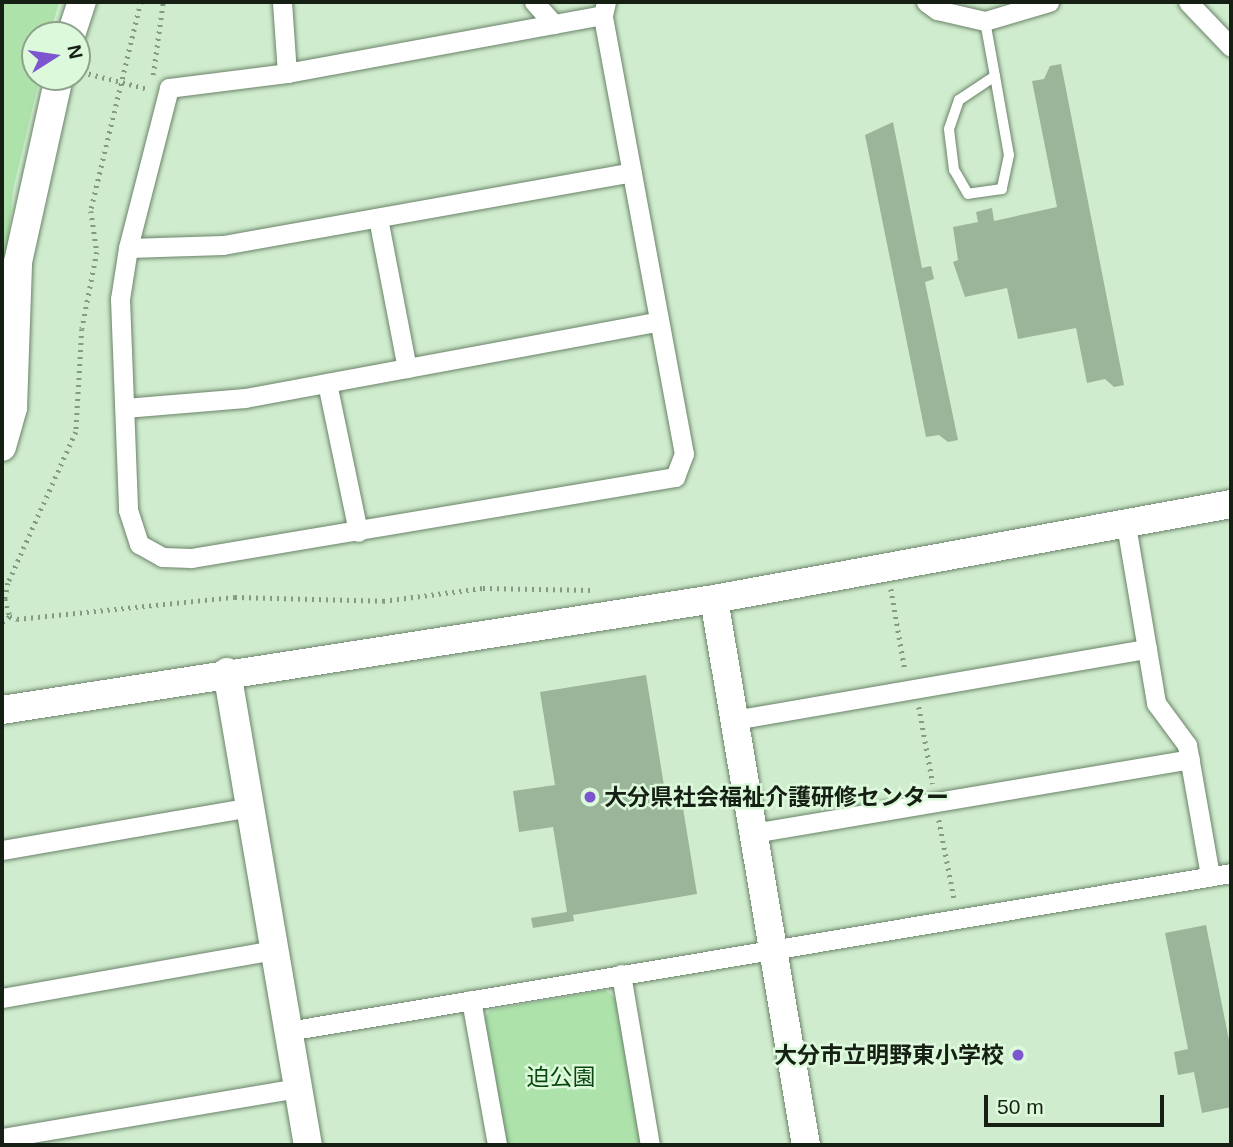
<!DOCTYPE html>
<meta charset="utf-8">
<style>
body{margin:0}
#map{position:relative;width:1233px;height:1147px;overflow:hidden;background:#d0ecce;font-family:Helvetica,"Noto Sans JP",sans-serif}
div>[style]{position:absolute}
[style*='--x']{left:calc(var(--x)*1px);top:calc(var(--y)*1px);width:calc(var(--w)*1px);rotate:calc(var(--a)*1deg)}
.green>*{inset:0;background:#ade2ab}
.building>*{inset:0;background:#9ab599}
.path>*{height:4.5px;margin-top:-2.25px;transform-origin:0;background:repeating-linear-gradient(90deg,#859a84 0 2px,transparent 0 7px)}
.roads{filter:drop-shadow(0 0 2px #6a8369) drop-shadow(0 0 2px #6a8369)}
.lane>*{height:10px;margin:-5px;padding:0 5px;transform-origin:5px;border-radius:5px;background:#fff}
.street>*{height:19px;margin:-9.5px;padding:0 9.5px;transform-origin:9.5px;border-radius:9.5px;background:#fff}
.secondary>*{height:28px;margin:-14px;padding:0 14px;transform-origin:14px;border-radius:14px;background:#fff}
.dots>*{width:19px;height:19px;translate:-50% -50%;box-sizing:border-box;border:4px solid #ddf9db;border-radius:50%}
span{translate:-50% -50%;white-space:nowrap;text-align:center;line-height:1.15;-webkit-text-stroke:5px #ddf9db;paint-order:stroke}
.poi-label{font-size:23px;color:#151f14;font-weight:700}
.left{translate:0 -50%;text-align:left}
.right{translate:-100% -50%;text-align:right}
.park-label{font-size:23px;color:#08480e}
.frame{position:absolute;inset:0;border:4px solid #151f14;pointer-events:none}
.north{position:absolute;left:21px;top:21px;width:70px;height:70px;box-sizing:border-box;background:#ddf9db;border:2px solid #8da28b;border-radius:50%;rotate:78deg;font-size:19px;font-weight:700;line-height:28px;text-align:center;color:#151f14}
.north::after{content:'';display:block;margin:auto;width:24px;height:32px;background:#7b56cf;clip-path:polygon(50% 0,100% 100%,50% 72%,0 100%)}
.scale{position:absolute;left:984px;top:1095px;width:180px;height:32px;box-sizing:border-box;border:4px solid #151f14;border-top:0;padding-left:9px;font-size:21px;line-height:24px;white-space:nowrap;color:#151f14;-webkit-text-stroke:5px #ddf9db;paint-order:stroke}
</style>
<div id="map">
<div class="green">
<div style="clip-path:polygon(2px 2px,59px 2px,50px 35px,35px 35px,35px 77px,40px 77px,13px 190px,2px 300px)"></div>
<div style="clip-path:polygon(605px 990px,616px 999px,642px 1145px,505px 1145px,483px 1020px,490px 1010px)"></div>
</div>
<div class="building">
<div style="clip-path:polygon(1061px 64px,1124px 385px,1114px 387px,1105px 379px,1087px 383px,1076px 328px,1018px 339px,1007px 288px,965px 297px,953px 262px,958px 260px,953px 227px,978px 222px,976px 212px,992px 208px,994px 221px,1057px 207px,1032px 81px,1044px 79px,1050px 66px)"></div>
<div style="clip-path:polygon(893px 122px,922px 268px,931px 266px,934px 279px,925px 282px,958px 440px,948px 442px,939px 435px,926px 437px,865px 135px)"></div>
<div style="clip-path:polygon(646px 675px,667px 804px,682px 802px,697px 894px,573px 915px,574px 921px,533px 928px,531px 918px,567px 912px,553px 827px,519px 832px,513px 791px,555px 785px,540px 692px)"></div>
<div style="clip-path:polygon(1206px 925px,1231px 1050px,1231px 1107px,1202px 1113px,1194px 1072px,1178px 1075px,1174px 1052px,1188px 1049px,1165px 933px)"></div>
</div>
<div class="path">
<div style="--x:141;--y:2;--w:215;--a:103.5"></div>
<div style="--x:91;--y:211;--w:41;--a:81.7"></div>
<div style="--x:97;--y:252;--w:78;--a:101"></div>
<div style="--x:82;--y:329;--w:103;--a:93.3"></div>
<div style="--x:76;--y:432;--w:166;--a:114.2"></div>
<div style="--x:8;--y:583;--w:16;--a:101"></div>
<div style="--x:5;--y:599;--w:18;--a:74"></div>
<div style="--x:10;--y:616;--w:8;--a:23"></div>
<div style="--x:17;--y:619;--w:219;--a:-5.8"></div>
<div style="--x:235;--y:597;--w:148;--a:1.5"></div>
<div style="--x:383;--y:601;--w:101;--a:-7.4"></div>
<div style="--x:483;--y:588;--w:112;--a:1"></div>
<div style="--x:82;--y:72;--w:68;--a:14.4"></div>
<div style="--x:153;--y:75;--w:74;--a:-82.2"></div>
<div style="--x:891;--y:589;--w:82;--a:80.2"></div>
<div style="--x:2;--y:622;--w:10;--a:-37"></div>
<div style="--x:919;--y:707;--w:78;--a:79.7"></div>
<div style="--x:939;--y:820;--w:79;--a:79.1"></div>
</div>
<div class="roads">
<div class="lane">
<div style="--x:985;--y:21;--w:56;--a:79.7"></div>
<div style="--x:995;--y:76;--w:80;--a:80"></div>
<div style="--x:1009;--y:155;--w:35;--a:102"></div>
<div style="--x:1002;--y:189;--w:34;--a:172"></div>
<div style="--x:968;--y:194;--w:28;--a:-120"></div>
<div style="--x:954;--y:170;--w:41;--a:-97"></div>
<div style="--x:949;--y:129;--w:31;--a:-71"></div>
<div style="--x:959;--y:100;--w:43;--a:-33.7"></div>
</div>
<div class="street">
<div style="--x:282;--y:2;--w:71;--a:86"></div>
<div style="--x:534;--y:2;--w:30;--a:48"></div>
<div style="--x:926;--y:2;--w:14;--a:36"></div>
<div style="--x:937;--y:10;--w:49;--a:12.9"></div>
<div style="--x:985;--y:21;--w:67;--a:-16.5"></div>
<div style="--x:1188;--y:2;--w:62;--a:46.3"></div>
<div style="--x:603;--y:15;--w:321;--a:169.6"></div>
<div style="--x:287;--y:73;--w:119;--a:172.8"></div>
<div style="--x:169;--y:88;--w:165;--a:104.4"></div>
<div style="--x:128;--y:248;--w:52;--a:98.9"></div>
<div style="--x:120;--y:299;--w:211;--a:87.8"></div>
<div style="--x:128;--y:510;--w:36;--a:72"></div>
<div style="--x:139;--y:544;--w:26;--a:29"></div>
<div style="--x:162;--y:557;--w:29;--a:2"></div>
<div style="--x:191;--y:558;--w:491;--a:-9.5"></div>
<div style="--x:675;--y:477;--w:25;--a:-69"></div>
<div style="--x:684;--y:454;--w:446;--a:-100.5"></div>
<div style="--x:603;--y:15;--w:13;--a:-77"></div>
<div style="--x:378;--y:218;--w:153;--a:79.1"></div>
<div style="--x:128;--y:248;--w:95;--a:-1.8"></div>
<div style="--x:223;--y:245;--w:415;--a:-10.1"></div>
<div style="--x:327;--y:383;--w:152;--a:78.2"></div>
<div style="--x:125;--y:408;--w:120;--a:-4.8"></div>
<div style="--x:245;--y:398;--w:421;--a:-10.5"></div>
<div style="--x:1126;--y:525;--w:181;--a:80.4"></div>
<div style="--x:1156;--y:703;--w:52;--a:53.6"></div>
<div style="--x:1187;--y:745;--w:133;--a:80"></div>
<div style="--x:734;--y:720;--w:419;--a:-9.8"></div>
<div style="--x:753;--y:833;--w:443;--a:-9.6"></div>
<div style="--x:2;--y:850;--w:252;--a:-9.8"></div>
<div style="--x:621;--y:974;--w:173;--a:80.4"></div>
<div style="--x:2;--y:998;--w:276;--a:-10"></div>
<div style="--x:471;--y:1000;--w:147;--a:79.8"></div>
<div style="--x:288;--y:1031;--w:956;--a:-9.51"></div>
<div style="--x:2;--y:1138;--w:300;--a:-9.6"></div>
</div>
<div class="secondary">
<div style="--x:71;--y:35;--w:35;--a:-72"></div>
<div style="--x:2;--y:447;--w:41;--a:-74.2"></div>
<div style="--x:13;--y:408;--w:146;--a:-88"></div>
<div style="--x:18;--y:262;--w:189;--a:-77.5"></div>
<div style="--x:714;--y:599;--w:554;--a:80.44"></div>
<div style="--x:227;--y:672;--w:480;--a:80.3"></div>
<div style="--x:2;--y:710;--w:721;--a:-8.86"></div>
<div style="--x:714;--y:599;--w:526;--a:-10.41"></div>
</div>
</div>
<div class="dots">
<div style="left:590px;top:797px;background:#7b56cf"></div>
<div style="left:1018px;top:1055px;background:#7b56cf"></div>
</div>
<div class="poi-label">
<span class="left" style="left:604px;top:797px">大分県社会福祉介護研修センター</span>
<span class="right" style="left:1004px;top:1055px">大分市立明野東小学校</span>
</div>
<div class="park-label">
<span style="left:561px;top:1077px">迫公園</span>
</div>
<div class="frame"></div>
<div class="north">N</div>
<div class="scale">50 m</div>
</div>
